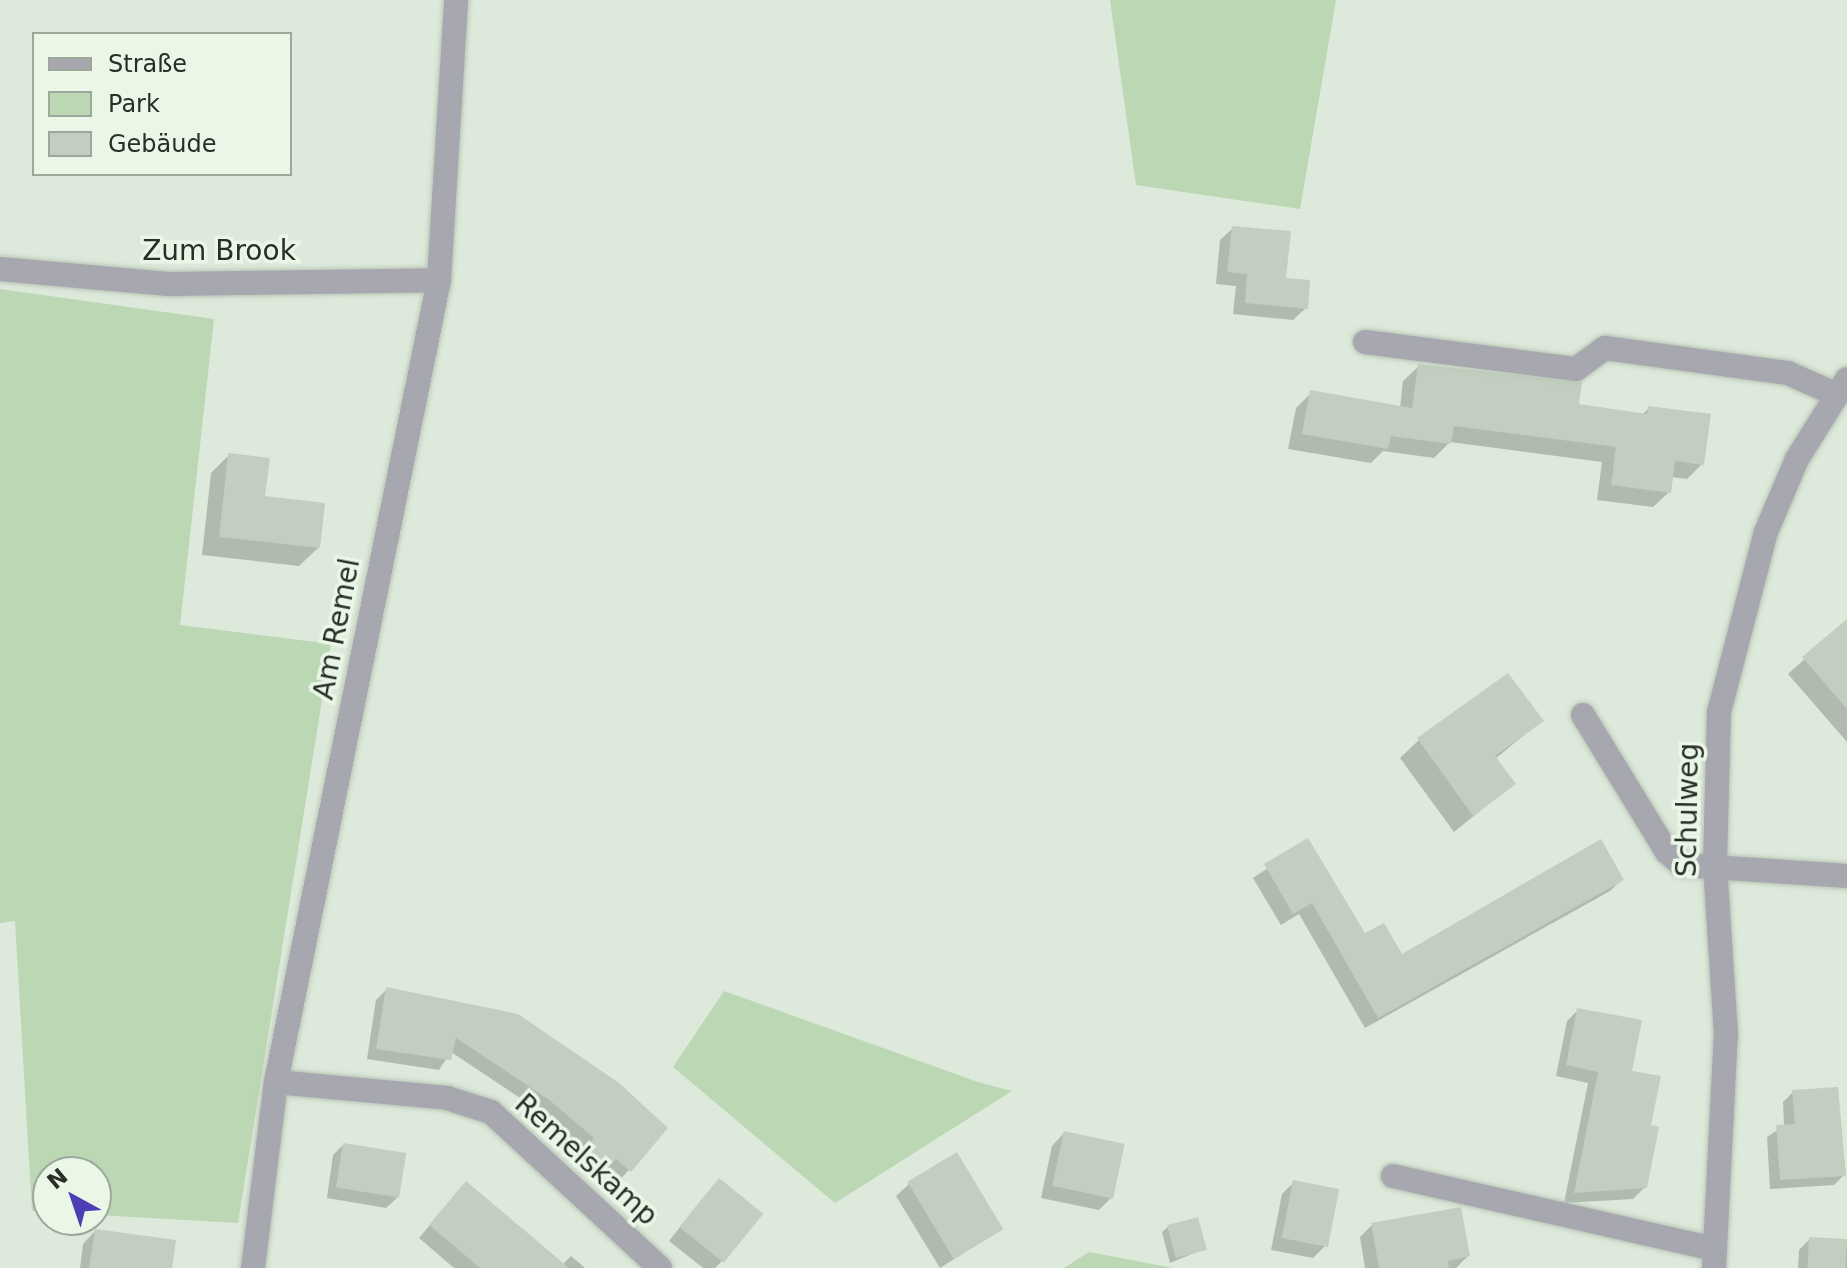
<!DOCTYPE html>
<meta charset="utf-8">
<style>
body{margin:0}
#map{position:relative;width:1847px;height:1268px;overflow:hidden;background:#dde9da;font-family:"DejaVu Sans",sans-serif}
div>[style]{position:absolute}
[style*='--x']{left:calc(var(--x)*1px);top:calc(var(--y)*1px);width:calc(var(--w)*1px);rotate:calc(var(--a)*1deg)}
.green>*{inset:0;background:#bcd7b4}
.shadow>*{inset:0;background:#0003}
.building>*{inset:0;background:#c2cebf;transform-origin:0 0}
.roads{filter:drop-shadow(0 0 2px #b9c4b6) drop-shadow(0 0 2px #b9c4b6)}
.minor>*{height:24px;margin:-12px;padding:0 12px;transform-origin:12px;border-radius:12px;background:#a6a7af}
span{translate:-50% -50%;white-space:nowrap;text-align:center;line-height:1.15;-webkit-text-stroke:7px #eaf7e7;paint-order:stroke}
.street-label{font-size:28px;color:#292e28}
.legend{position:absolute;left:32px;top:32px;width:260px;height:144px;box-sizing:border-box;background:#eaf7e7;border:2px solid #9da79b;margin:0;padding:10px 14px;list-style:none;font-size:24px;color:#292e28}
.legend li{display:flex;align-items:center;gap:16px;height:40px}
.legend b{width:40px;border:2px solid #9da79b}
.north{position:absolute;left:32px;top:1156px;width:80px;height:80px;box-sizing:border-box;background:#eaf7e7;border:2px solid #9da79b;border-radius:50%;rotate:320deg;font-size:22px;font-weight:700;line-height:32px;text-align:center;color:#292e28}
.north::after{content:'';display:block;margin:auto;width:28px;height:36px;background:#4d3eb5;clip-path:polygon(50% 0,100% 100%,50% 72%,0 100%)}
</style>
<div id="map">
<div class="green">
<div style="clip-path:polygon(1110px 0,1336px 0,1300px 209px,1136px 185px)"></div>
<div style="clip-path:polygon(0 289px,214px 319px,180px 625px,331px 644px,238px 1223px,96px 1215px,96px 1172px,48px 1172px,48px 1212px,32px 1211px,15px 921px,0 923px)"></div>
<div style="clip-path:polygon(724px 991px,978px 1082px,1012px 1091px,835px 1203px,673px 1067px)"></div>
<div style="clip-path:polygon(1089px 1252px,1173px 1268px,1064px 1268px)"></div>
</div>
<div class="shadow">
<div style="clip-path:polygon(1233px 228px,1306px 308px,1293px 320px,1233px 314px,1236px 286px,1216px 284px,1220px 240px)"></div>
<div style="clip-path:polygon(1419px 366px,1577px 406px,1642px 415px,1649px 408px,1702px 464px,1687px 479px,1671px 477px,1669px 492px,1653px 507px,1597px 500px,1602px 462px,1450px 442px,1434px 458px,1383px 451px,1371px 463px,1288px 449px,1296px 408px,1311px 393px,1400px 408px,1403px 381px)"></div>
<div style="clip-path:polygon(229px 455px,263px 498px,318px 548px,299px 566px,202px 555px,211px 473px)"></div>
<div style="clip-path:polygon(1847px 621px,1847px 742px,1788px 674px)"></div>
<div style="clip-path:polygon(1541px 721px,1495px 759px,1513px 784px,1454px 832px,1400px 758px,1419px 740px)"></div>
<div style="clip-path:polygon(1308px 841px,1365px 936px,1401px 956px,1622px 879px,1610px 891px,1365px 1028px,1299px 914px,1281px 925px,1253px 878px)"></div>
<div style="clip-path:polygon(387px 989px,665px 1129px,619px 1181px,605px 1169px,596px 1178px,576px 1161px,585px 1150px,538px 1110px,451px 1052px,439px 1070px,367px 1059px,376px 1000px)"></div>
<div style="clip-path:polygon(1578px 1010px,1630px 1072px,1649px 1127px,1645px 1187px,1633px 1199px,1564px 1203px,1588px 1083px,1556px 1076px,1567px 1021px)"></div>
<div style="clip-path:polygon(1793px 1092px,1844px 1175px,1834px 1185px,1770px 1189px,1767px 1137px,1784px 1126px,1783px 1102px)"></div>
<div style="clip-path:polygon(1064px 1133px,1122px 1145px,1111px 1198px,1099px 1210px,1041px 1198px,1052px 1146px)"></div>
<div style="clip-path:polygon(343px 1145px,397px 1198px,386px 1208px,327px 1198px,333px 1155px)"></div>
<div style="clip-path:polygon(1294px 1182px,1326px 1245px,1313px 1258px,1271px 1250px,1282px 1194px)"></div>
<div style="clip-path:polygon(909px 1184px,1002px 1229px,940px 1268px,896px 1196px)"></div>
<div style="clip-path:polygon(707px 1193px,722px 1261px,715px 1268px,703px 1268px,669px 1241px)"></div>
<div style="clip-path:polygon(454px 1196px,562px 1265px,571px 1256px,585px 1268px,454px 1268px,419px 1238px)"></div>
<div style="clip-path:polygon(1372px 1225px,1468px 1256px,1456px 1268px,1365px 1268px,1360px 1237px)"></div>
<div style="clip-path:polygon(1168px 1227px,1204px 1249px,1170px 1263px,1162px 1232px)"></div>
<div style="clip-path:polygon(95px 1231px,170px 1268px,80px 1268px,83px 1244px)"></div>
<div style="clip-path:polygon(1810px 1239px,1847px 1241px,1847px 1268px,1798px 1268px,1799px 1250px)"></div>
</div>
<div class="building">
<div style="clip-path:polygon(1232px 226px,1291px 231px,1286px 278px,1310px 280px,1308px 309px,1245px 303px,1247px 274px,1227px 272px)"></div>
<div style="clip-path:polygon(1418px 364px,1582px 382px,1579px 404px,1647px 414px,1648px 406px,1711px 414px,1704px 465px,1675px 461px,1671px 493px,1611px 485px,1616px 447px,1454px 426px,1451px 444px,1391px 436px,1388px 449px,1302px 434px,1310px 390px,1412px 408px)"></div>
<div style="clip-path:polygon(228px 453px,270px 458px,265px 496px,325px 503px,320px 548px,219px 537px)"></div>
<div style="clip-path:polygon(1847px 619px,1847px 709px,1802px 657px)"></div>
<div style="clip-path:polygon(1508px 673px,1544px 721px,1495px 756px,1516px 784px,1473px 816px,1417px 738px)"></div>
<div style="clip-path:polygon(1308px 838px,1365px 933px,1384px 923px,1402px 954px,1601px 839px,1624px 880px,1378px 1018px,1312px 903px,1293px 914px,1264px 864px)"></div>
<div style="clip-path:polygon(386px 987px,518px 1014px,619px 1083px,668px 1128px,631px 1172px,616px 1159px,608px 1168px,585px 1149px,594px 1138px,548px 1099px,456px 1038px,451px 1060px,376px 1049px)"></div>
<div style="clip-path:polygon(1577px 1008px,1642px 1020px,1632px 1071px,1661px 1076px,1651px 1125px,1659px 1127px,1647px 1188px,1574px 1193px,1598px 1072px,1566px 1065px)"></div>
<div style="clip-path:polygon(1838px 1087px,1846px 1176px,1780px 1180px,1776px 1125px,1795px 1124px,1792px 1090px)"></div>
<div style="left:1064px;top:1131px;width:62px;height:56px;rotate:12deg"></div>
<div style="left:343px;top:1143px;width:64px;height:45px;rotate:9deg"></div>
<div style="left:957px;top:1152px;width:90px;height:58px;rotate:59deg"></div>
<div style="left:719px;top:1178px;width:57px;height:63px;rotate:39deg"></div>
<div style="left:1293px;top:1180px;width:47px;height:59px;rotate:11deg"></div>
<div style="clip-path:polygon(466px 1181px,569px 1268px,480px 1268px,429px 1225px)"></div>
<div style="clip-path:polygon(1461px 1207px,1470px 1256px,1448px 1261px,1449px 1268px,1379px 1268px,1371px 1223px)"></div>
<div style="left:1198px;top:1217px;width:34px;height:32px;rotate:75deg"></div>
<div style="clip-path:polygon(95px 1229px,176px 1240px,172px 1268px,89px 1268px)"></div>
<div style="left:1809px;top:1237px;width:38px;height:31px;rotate:3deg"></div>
</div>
<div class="roads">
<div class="minor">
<div style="--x:0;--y:269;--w:169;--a:5.1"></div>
<div style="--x:168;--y:284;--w:271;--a:-0.8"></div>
<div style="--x:1365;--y:342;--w:213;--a:7.3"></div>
<div style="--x:1576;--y:369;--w:36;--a:-36"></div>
<div style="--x:1605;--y:348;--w:185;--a:7.8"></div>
<div style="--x:1788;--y:373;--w:54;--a:24.2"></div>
<div style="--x:1583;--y:715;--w:161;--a:58.5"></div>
<div style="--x:1667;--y:852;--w:20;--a:41"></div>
<div style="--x:1682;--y:865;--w:165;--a:3.8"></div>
<div style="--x:276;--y:1082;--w:172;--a:5.3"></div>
<div style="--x:447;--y:1098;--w:46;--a:17.7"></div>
<div style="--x:491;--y:1112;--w:230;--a:42.7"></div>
<div style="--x:1393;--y:1176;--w:330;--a:12.8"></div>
<div style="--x:253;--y:1268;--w:187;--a:-83"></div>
<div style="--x:276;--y:1082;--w:818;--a:-78.51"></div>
<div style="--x:439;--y:280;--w:281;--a:-86.5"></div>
<div style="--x:1714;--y:1268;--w:233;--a:-87.1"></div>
<div style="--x:1726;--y:1035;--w:171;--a:-93.7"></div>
<div style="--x:1715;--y:864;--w:152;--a:-88.5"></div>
<div style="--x:1719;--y:712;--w:186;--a:-75.4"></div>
<div style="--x:1766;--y:532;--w:79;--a:-67"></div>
<div style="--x:1797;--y:459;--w:94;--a:-58"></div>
</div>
</div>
<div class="street-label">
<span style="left:219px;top:251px">Zum Brook</span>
<span style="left:337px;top:629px;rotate:-79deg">Am Remel</span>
<span style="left:1688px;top:810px;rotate:-89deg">Schulweg</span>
<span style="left:586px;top:1160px;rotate:42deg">Remelskamp</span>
</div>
<ul class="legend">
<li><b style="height:10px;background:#a6a7af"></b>Straße</li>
<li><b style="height:22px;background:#bcd7b4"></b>Park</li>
<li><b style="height:22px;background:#c2cebf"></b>Gebäude</li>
</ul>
<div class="north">N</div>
</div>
